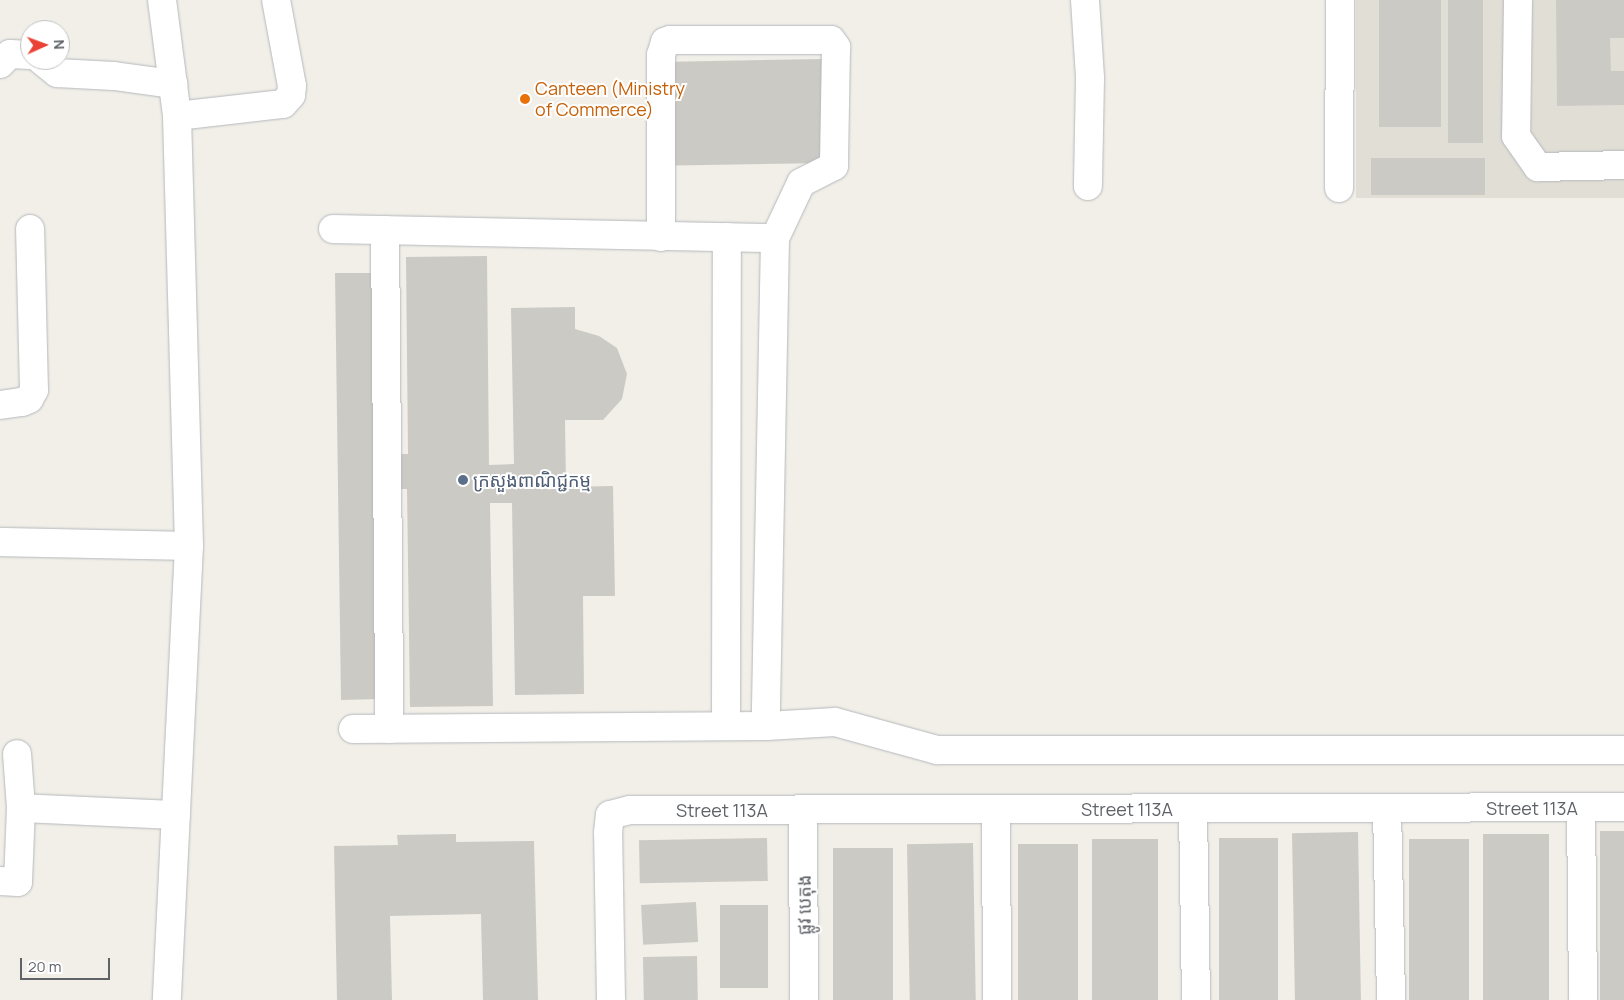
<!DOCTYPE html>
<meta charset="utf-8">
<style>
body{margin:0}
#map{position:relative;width:1624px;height:1000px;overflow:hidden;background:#f1efe8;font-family:Manrope,"Noto Sans Khmer",sans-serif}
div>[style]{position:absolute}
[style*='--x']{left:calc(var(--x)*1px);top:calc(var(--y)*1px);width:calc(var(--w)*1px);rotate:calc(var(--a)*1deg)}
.education>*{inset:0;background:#e1ded6;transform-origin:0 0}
.building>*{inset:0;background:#cccac5;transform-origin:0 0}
.roads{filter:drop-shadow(0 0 1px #b5b8bc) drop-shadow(0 0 1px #b5b8bc)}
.minor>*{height:28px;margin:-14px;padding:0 14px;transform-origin:14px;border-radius:14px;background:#fff}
.dots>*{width:14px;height:14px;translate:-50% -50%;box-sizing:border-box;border:2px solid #fff;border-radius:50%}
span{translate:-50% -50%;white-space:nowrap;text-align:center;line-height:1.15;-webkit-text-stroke:4px #fff;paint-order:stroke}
.food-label{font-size:18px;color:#c56008}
.left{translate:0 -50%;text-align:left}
.service-label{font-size:18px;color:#4e5e75}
.street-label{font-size:18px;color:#5f6368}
.north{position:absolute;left:20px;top:20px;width:50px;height:50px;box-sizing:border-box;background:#fff;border:1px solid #bfc1c3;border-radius:50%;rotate:88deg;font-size:14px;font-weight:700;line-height:20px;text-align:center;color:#5f6368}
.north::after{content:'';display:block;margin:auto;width:18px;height:22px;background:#ea4335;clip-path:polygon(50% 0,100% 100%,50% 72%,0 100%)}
.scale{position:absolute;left:20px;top:958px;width:90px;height:22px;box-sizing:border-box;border:2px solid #5f6368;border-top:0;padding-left:6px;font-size:15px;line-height:18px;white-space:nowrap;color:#5f6368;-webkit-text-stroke:4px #fff;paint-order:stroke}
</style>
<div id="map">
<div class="education">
<div style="left:1356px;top:0;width:268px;height:198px"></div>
</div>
<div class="building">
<div style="left:1379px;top:0;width:62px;height:127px"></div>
<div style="left:1483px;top:0;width:143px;height:35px;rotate:90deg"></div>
<div style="clip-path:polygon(1556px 0,1624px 0,1624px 38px,1610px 38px,1611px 71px,1624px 71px,1624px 105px,1557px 106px)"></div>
<div style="left:824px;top:59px;width:104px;height:151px;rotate:89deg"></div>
<div style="left:1485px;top:158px;width:37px;height:114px;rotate:90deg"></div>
<div style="clip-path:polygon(487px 256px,489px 465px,514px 464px,511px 308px,575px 307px,575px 329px,599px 336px,617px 348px,627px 374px,622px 399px,603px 420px,565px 420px,566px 487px,613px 486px,615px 596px,583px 596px,584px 694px,515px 695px,512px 503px,490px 503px,493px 706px,410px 707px,407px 489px,377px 489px,380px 699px,341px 700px,335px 273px,373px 273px,375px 454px,408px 454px,406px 257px)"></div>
<div style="left:1600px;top:831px;width:24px;height:169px"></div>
<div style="left:1358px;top:832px;width:168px;height:66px;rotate:89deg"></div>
<div style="clip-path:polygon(456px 834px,456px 842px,534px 841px,538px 1000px,483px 1000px,481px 914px,390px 916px,392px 1000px,337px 1000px,334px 846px,398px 845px,397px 835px)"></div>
<div style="left:1483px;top:834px;width:66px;height:166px"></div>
<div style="left:767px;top:838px;width:43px;height:128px;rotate:89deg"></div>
<div style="left:1219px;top:838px;width:59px;height:162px"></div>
<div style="left:1092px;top:839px;width:66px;height:161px"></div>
<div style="left:1409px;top:839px;width:60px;height:161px"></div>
<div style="left:973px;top:843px;width:157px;height:66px;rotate:89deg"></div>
<div style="left:1018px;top:844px;width:60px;height:156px"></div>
<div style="left:893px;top:848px;width:152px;height:60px;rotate:90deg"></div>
<div style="left:696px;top:902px;width:40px;height:55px;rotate:87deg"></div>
<div style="left:720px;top:905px;width:48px;height:83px"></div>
<div style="left:697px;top:956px;width:44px;height:54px;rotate:89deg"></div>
</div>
<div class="roads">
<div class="minor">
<div style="--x:162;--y:0;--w:117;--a:82.6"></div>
<div style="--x:177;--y:116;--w:430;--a:88.4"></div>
<div style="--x:189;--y:546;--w:455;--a:92.8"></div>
<div style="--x:1085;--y:0;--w:78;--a:86.3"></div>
<div style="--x:1090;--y:78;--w:108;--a:91.1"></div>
<div style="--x:1518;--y:0;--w:136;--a:90.8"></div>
<div style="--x:1516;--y:136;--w:38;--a:55"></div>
<div style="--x:1538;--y:167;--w:86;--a:-1.3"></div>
<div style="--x:41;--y:60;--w:21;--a:39"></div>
<div style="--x:57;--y:73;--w:57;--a:3"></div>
<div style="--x:114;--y:76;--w:60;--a:7.7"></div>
<div style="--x:0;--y:64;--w:14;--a:-45"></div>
<div style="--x:10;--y:54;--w:20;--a:3"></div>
<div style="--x:177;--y:116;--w:107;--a:-6.5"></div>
<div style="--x:283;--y:104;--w:12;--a:-48"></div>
<div style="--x:291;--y:95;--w:9;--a:-84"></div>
<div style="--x:292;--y:86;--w:87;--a:-100.5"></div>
<div style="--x:1339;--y:188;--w:188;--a:-89.7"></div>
<div style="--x:333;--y:229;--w:442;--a:1.2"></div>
<div style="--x:775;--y:238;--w:488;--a:91.1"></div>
<div style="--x:385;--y:230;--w:499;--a:89.5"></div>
<div style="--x:661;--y:237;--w:182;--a:-90"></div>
<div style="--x:661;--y:55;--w:14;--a:-73"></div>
<div style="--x:665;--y:42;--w:5;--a:-22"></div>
<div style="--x:670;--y:40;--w:161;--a:0"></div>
<div style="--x:831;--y:40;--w:9;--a:54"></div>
<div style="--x:836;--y:47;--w:119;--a:91"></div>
<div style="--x:834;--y:166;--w:37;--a:153"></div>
<div style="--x:801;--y:183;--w:61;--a:115.3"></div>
<div style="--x:0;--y:405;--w:22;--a:-8"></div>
<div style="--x:22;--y:402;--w:8;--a:-23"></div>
<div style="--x:29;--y:399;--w:10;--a:-61"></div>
<div style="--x:34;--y:390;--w:161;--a:-91.4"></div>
<div style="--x:0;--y:542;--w:189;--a:1.2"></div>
<div style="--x:726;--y:726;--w:489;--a:-89.9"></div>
<div style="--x:353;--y:729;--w:413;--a:-0.4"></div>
<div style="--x:766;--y:726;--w:69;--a:-3.3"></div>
<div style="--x:835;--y:722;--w:106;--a:15.4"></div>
<div style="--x:937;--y:750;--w:687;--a:0"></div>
<div style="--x:1581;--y:807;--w:193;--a:89.4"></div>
<div style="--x:21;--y:808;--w:155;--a:2.6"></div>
<div style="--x:1387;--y:808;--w:192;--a:88.8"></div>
<div style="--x:996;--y:809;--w:191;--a:89.7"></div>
<div style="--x:1193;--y:809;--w:191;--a:89.1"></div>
<div style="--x:803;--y:810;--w:190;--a:89.7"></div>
<div style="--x:0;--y:881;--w:18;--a:3"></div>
<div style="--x:18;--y:882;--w:74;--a:-87.7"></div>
<div style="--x:21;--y:808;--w:54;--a:-94.2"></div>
<div style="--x:611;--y:1000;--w:167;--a:-91"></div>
<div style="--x:608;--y:833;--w:18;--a:-84"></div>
<div style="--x:610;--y:815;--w:21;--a:-14"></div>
<div style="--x:630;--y:810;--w:994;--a:-0.17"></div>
</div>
</div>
<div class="dots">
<div style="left:525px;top:99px;background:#e8710a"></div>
<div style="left:463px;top:480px;background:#5c6f8a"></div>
</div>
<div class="food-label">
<span class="left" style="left:535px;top:99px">Canteen (Ministry<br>of Commerce)</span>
</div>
<div class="service-label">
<span class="left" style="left:473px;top:480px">ក្រសួងពាណិជ្ជកម្ម</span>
</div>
<div class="street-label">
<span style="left:1532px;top:808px">Street 113A</span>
<span style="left:1127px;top:809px">Street 113A</span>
<span style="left:722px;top:810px">Street 113A</span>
<span style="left:804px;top:905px;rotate:-90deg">ផ្លូវ បេតុង</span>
</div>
<div class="north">N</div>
<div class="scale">20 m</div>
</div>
